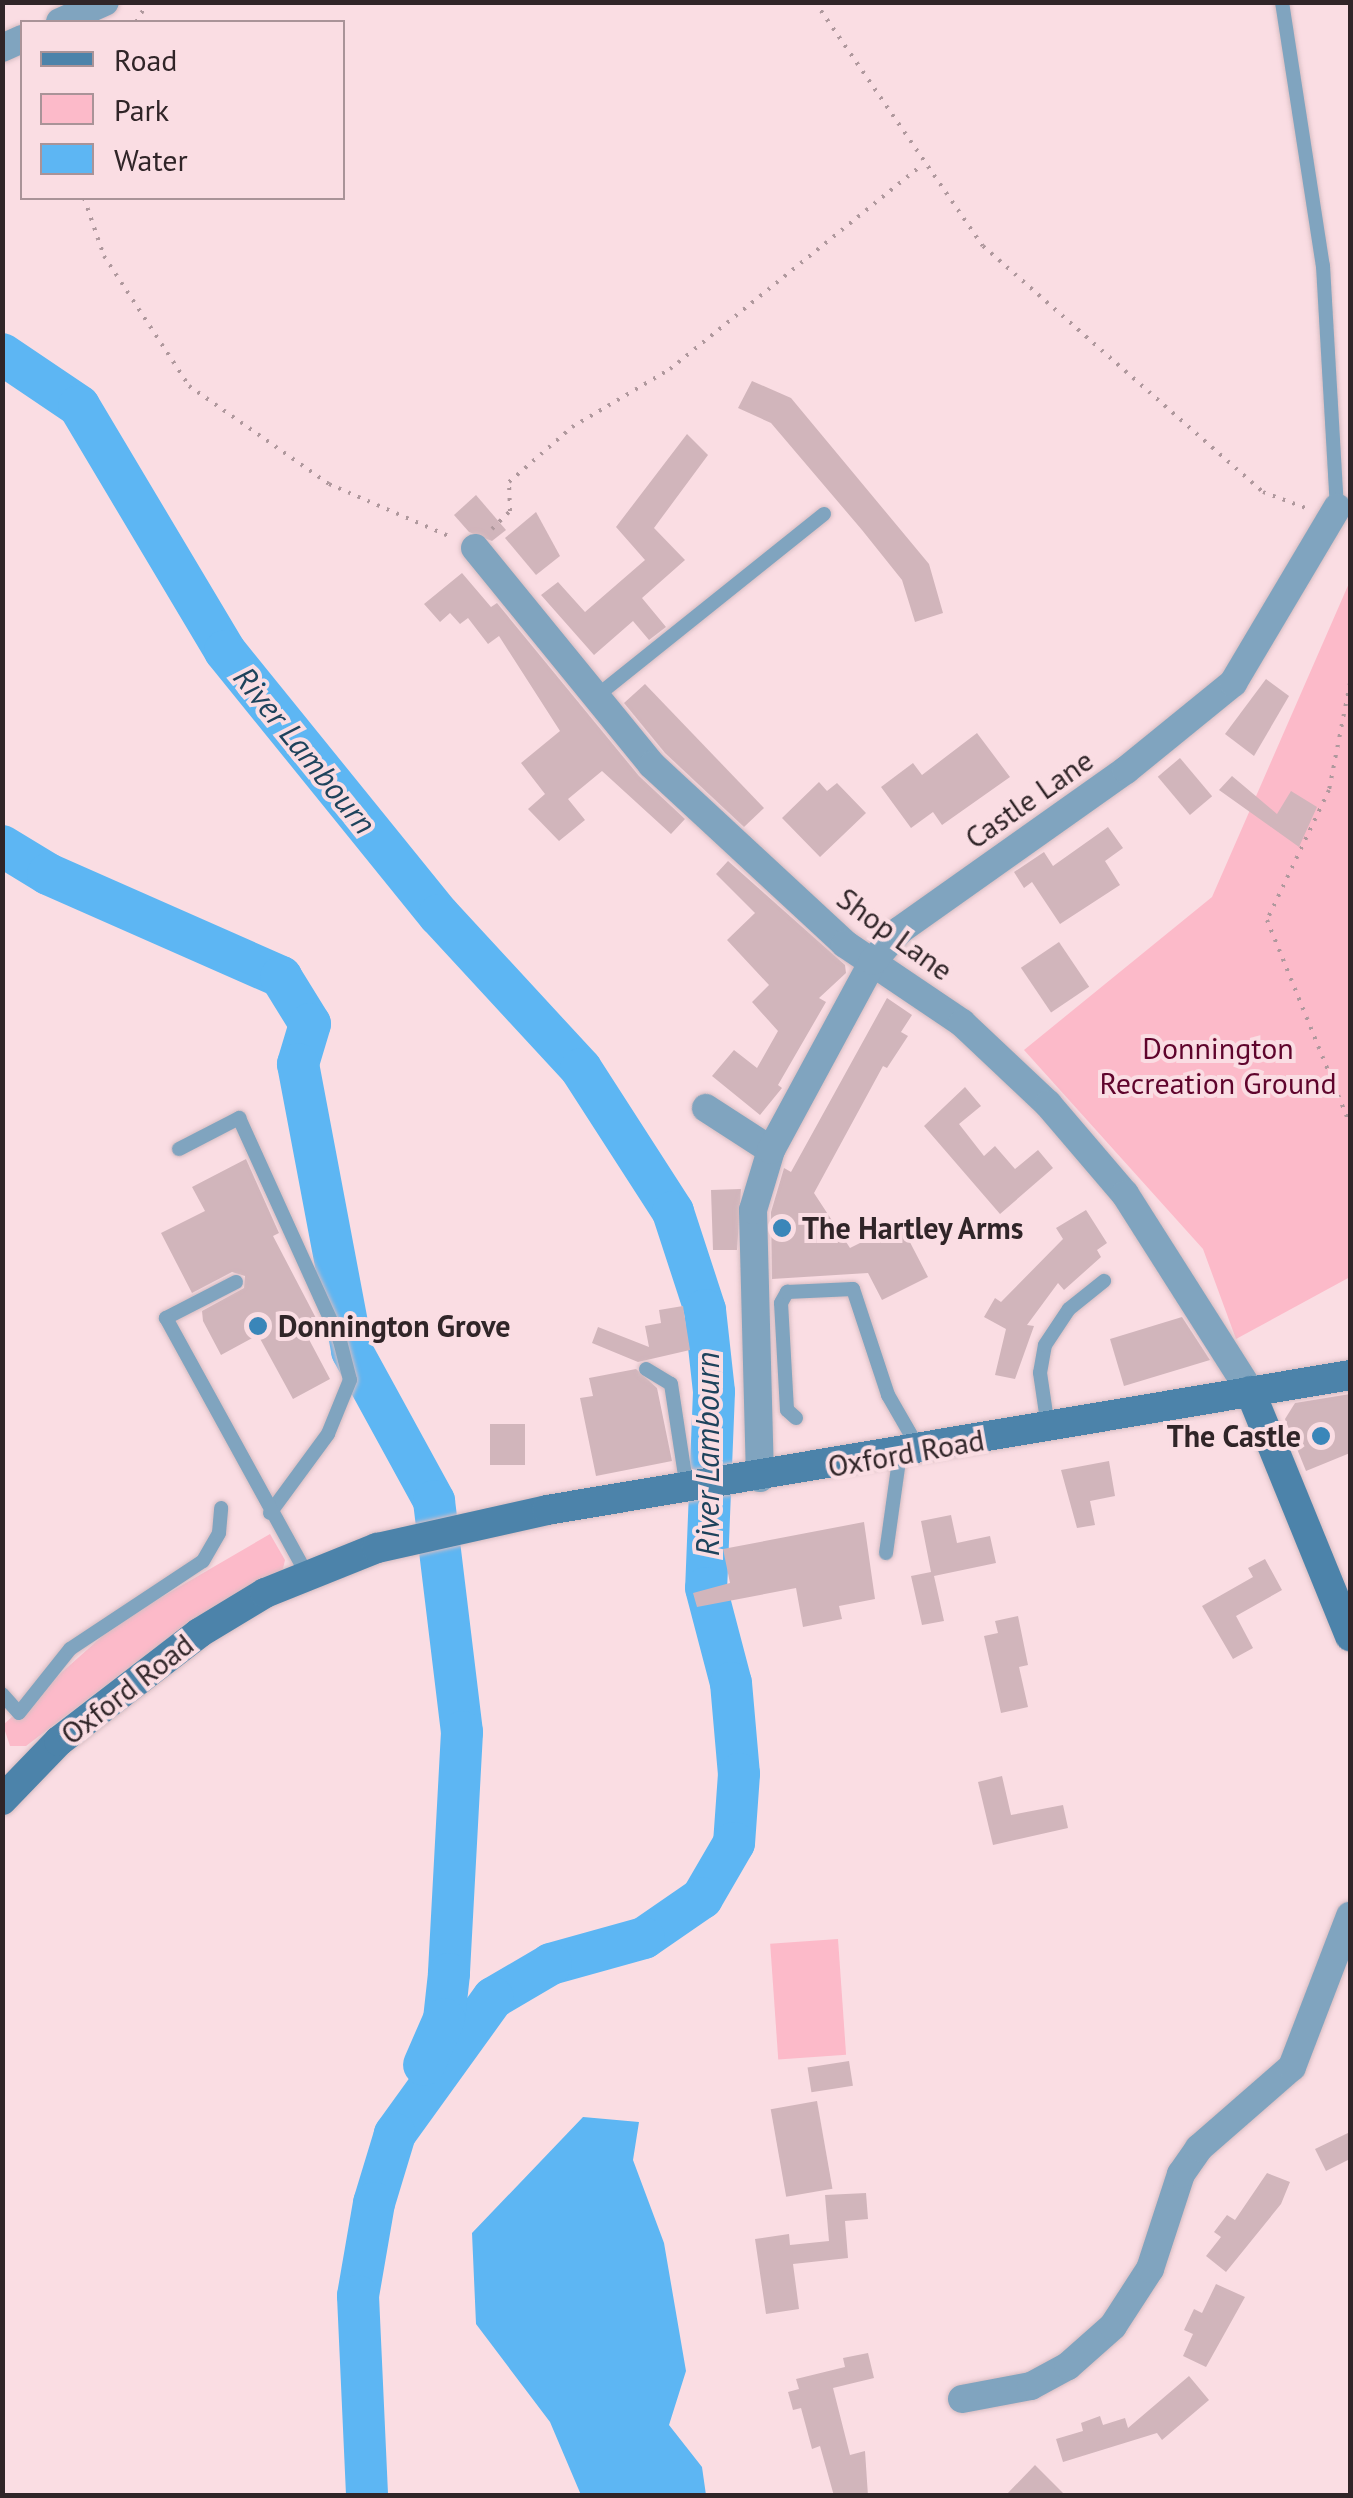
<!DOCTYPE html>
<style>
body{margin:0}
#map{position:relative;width:1353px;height:2498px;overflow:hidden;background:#fadde3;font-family:"PT Sans",sans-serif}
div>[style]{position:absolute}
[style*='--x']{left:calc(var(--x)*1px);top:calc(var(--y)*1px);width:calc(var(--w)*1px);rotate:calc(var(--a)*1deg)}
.green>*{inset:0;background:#fcbac9;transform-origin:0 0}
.water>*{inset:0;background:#5db6f3}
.river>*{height:42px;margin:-21px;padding:0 21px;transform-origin:21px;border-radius:21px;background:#5db6f3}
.building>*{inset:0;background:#d1b5bb;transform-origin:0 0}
.path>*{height:4px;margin-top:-2px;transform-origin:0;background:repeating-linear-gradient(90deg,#af989d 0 2.5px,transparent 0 10.5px)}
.roads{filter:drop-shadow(0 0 2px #d6bcc1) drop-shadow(0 0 2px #d6bcc1)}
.lane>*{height:14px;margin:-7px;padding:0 7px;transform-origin:7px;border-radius:7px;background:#80a4bf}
.street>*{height:28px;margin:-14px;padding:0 14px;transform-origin:14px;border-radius:14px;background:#80a4bf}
.secondary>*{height:30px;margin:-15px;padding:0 15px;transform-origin:15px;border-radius:15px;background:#4c83aa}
.dots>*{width:28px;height:28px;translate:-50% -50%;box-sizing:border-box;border:5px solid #fadde3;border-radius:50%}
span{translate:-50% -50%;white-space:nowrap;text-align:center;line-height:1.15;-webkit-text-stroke:8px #fadde3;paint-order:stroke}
.street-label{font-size:30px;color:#302528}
.park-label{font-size:30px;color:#5f042c}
.poi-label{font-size:30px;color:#302528;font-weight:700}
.left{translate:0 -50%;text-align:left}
.right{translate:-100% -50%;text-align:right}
.water-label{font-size:32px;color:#1e435c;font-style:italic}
.frame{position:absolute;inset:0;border:5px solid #302528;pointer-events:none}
.legend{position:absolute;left:20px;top:20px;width:325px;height:180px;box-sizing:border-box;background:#fadde3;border:2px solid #a99398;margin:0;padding:12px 18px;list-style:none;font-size:30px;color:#302528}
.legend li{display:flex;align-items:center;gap:20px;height:50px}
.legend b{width:50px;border:2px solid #a99398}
</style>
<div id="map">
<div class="green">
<div style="clip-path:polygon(1350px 581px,1350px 1277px,1236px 1339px,1203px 1249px,1024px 1050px,1212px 897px)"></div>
<div style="clip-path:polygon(270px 1534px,285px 1560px,282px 1573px,159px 1645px,26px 1746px,10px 1746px,3px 1725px,117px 1623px)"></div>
<div style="left:838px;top:1939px;width:116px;height:68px;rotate:86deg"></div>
</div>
<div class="water">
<div style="clip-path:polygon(583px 2117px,639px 2122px,633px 2160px,664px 2243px,686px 2371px,669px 2425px,702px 2467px,706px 2495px,581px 2495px,550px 2422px,476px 2324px,472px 2233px)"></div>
</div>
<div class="river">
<div style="--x:2;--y:354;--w:93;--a:34"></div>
<div style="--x:79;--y:406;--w:285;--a:59.2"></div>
<div style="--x:225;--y:651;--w:340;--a:51"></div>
<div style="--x:439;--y:915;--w:209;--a:47.3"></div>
<div style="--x:581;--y:1069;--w:170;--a:57.2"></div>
<div style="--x:673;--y:1212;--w:103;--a:71.9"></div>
<div style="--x:705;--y:1310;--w:82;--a:83.7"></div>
<div style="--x:714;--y:1392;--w:196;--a:92.3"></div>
<div style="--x:706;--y:1588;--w:98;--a:75.3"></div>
<div style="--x:731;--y:1683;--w:91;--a:85"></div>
<div style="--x:739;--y:1774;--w:69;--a:94.1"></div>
<div style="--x:734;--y:1843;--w:64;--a:120.2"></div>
<div style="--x:702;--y:1898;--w:70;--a:145.4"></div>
<div style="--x:644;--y:1938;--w:97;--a:164.4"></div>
<div style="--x:551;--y:1964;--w:67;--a:149.6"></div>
<div style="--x:493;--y:1998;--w:168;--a:125.8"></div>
<div style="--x:395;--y:2134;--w:72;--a:106.9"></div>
<div style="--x:374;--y:2203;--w:94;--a:99.8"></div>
<div style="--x:358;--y:2296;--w:200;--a:87.4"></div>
<div style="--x:2;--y:846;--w:54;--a:31.3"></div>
<div style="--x:48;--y:874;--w:255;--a:23.8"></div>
<div style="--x:281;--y:977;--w:55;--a:58.3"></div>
<div style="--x:310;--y:1024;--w:42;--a:106.7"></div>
<div style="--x:298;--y:1064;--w:292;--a:79.3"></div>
<div style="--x:352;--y:1351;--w:171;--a:61.3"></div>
<div style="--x:434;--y:1501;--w:233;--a:83.1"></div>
<div style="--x:462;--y:1732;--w:242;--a:93.1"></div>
<div style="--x:449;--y:1974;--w:45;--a:96.3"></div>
<div style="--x:444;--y:2019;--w:50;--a:113.5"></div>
</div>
<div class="building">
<div style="clip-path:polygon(752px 381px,791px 398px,929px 564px,943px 613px,915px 622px,902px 580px,862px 530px,771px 423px,738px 408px)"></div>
<div style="clip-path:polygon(687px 434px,708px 455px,654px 528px,685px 560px,642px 598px,666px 627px,649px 640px,633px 621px,594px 655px,541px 595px,558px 582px,585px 612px,645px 560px,616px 527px)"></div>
<div style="clip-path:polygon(476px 495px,506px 530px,492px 541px,469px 532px,454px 515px)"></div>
<div style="clip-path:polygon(536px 512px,560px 556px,536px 575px,505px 538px)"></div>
<div style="clip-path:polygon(462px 573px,491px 607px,497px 603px,639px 776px,685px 819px,671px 834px,602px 771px,568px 799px,585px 820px,559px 841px,528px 809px,545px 794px,521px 763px,560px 731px,499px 636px,488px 644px,468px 618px,460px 624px,450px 613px,440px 622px,424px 604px)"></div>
<div style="clip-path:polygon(1266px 679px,1289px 696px,1254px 756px,1225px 734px)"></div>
<div style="clip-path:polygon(645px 684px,764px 808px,744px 827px,665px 753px,624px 703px)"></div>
<div style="clip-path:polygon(977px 733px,1010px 777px,942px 825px,933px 812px,911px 828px,881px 787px,913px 763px,922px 775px)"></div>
<div style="left:1180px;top:758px;width:50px;height:29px;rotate:50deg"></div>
<div style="clip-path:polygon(1232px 776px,1277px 814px,1291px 791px,1317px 807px,1299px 847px,1219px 790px)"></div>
<div style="clip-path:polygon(819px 782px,827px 791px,837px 783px,866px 813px,820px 857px,782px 818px)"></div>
<div style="clip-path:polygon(1108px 827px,1123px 848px,1105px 861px,1120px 885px,1060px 924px,1032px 882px,1024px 888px,1014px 872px,1044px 852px,1053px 866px)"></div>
<div style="clip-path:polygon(728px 861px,845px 965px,846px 973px,819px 998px,826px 1002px,778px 1085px,782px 1088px,760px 1115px,712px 1076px,734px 1050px,757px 1068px,778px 1031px,752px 1002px,769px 985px,727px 940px,755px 913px,716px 874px)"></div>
<div style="left:1059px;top:942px;width:54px;height:46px;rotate:56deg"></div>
<div style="clip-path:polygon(887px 998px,912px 1015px,901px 1032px,908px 1036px,887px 1068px,883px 1066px,814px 1193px,850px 1248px,900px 1223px,928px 1277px,882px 1300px,868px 1273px,772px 1279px,771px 1212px,784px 1168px,791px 1172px)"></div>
<div style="clip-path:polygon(965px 1087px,981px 1106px,959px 1124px,984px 1156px,995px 1146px,1015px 1169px,1038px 1150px,1053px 1168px,1000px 1214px,924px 1126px)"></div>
<div style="clip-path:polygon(246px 1159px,279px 1233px,273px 1236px,318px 1322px,304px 1330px,330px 1379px,293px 1399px,258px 1335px,221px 1355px,203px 1321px,202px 1311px,244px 1288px,245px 1276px,232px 1272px,192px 1293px,161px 1233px,205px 1211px,192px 1187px)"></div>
<div style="clip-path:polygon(741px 1189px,737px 1250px,713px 1250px,711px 1190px)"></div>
<div style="clip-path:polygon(1086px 1210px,1107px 1243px,1097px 1250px,1101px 1257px,1064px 1290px,1058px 1283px,1027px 1325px,1034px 1326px,1015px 1379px,995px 1375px,1006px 1329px,984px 1317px,995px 1298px,1001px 1302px,1063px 1239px,1056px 1228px)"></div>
<div style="clip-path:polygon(683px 1306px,690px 1350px,638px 1362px,592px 1343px,598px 1327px,649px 1347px,645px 1326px,661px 1323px,659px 1310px)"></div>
<div style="clip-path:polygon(1182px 1317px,1210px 1360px,1124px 1386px,1110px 1339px)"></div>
<div style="clip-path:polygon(636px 1369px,657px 1388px,672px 1461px,596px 1476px,580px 1398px,593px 1396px,589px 1378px)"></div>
<div style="clip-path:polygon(1350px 1394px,1350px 1453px,1306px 1471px,1285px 1419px,1295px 1403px)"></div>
<div style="left:490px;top:1424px;width:35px;height:41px"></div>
<div style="clip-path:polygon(1109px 1461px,1115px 1496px,1090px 1501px,1095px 1525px,1077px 1528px,1061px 1470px)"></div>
<div style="clip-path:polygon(951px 1515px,957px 1543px,990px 1536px,996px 1563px,934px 1576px,944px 1621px,922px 1625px,911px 1576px,931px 1572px,921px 1521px)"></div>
<div style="clip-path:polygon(864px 1522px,875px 1599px,839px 1606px,842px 1619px,803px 1627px,796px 1588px,697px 1607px,693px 1593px,730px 1583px,723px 1549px)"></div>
<div style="clip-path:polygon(1265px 1559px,1282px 1590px,1236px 1616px,1253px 1648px,1233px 1659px,1202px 1606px,1253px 1577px,1248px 1568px)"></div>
<div style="clip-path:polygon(1018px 1616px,1028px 1665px,1019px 1667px,1028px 1707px,1001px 1713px,984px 1636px,998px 1633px,995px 1621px)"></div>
<div style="clip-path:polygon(1002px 1776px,1011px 1815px,1063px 1805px,1068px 1828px,993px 1845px,978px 1782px)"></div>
<div style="left:849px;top:2061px;width:25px;height:42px;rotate:81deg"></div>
<div style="left:817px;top:2101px;width:89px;height:47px;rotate:80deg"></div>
<div style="clip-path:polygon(1350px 2132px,1350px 2159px,1326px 2171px,1315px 2149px)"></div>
<div style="clip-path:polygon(1267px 2173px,1290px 2182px,1281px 2204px,1226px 2272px,1206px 2256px,1221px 2237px,1214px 2232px,1227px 2215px,1235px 2220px)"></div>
<div style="clip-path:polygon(866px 2193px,868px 2219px,845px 2221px,848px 2258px,793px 2264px,799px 2309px,766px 2314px,755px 2239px,789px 2234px,790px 2245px,829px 2241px,825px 2195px)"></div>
<div style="clip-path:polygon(1216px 2284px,1245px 2297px,1206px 2367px,1183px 2356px,1193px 2334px,1184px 2330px,1194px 2309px,1202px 2313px)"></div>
<div style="clip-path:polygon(868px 2353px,874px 2378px,833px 2388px,850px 2455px,865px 2451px,868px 2496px,834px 2496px,820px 2446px,812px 2449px,801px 2408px,793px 2410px,788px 2392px,799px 2389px,796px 2379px,845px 2367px,843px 2358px)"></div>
<div style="clip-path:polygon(1189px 2376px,1209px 2400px,1162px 2440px,1157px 2433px,1063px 2462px,1056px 2439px,1083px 2431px,1081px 2423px,1100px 2416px,1103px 2425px,1125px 2418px,1128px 2428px)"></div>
<div style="clip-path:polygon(1035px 2465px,1066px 2496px,1005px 2496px)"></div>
</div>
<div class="path">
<div style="--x:815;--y:2;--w:296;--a:55.5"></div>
<div style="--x:983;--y:246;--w:373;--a:41.3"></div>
<div style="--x:1263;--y:492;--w:46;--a:20.4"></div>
<div style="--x:136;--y:22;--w:23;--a:-59"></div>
<div style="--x:84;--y:198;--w:61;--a:71"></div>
<div style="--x:104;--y:256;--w:155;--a:56.8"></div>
<div style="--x:189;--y:386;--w:171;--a:35"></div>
<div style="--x:329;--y:484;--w:135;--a:23.5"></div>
<div style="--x:492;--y:529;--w:25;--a:-45"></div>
<div style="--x:510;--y:511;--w:29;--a:-92"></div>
<div style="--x:509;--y:482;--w:84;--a:-41.1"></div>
<div style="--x:572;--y:427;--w:114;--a:-30.6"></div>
<div style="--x:670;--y:369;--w:324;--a:-39"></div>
<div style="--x:1350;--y:683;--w:109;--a:101.1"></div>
<div style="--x:1329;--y:790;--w:144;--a:115.5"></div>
<div style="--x:1267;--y:920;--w:220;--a:67.9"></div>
</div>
<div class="roads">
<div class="lane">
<div style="--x:1282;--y:2;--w:267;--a:81.2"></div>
<div style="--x:1323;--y:266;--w:242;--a:86.7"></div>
<div style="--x:593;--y:699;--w:296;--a:-38.7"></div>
<div style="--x:179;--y:1149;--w:68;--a:-27.3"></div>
<div style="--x:239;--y:1118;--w:245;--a:65.6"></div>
<div style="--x:340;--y:1341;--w:40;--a:75.6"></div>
<div style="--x:350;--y:1380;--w:58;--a:112.2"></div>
<div style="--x:328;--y:1434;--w:98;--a:126.3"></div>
<div style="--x:236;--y:1282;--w:79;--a:152.8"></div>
<div style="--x:166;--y:1318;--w:292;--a:61.2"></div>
<div style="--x:646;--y:1369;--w:29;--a:31"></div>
<div style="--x:671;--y:1384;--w:105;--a:81.3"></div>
<div style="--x:796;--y:1418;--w:12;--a:-138"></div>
<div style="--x:787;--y:1410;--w:107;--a:-93.2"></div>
<div style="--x:781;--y:1303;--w:13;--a:-61"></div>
<div style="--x:787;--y:1292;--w:66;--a:-2.6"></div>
<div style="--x:853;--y:1289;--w:112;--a:71.7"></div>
<div style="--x:888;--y:1395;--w:62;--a:60.1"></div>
<div style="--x:1048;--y:1427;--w:55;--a:-98.4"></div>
<div style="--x:1040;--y:1373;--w:28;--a:-80"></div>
<div style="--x:1045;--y:1345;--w:43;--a:-56.3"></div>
<div style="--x:1069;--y:1309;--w:45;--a:-38.7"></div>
<div style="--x:886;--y:1553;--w:100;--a:-82"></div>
<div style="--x:2;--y:1694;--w:25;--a:48"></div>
<div style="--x:19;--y:1713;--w:82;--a:-51.4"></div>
<div style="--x:70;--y:1649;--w:159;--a:-33.5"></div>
<div style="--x:203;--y:1561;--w:32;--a:-60"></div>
<div style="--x:219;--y:1533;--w:25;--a:-85"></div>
</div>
<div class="street">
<div style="--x:60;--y:22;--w:49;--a:-24"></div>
<div style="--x:2;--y:48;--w:22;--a:-24"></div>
<div style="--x:475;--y:548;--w:280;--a:50.8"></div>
<div style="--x:652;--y:765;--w:263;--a:42.8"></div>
<div style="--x:845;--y:944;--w:141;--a:34"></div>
<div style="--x:962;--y:1023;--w:118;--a:43.3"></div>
<div style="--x:1048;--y:1104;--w:118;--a:49.5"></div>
<div style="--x:1125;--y:1194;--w:233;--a:57.6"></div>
<div style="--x:706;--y:1108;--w:77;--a:32.9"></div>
<div style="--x:760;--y:1478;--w:268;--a:-91.5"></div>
<div style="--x:753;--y:1210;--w:63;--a:-73.3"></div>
<div style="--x:771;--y:1150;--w:215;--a:-61.6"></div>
<div style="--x:873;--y:961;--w:41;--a:-48.9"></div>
<div style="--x:900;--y:930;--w:277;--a:-35.3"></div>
<div style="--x:1126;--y:770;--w:138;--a:-39.1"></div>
<div style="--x:1233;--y:683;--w:204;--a:-59.3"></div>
<div style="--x:962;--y:2399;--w:70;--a:-10.7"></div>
<div style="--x:1031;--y:2386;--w:42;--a:-28.4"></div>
<div style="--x:1068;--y:2366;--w:60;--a:-41.6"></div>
<div style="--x:1113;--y:2326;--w:68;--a:-57"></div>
<div style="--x:1150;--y:2269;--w:100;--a:-71.9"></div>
<div style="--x:1181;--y:2174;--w:32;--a:-55"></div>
<div style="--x:1199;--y:2148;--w:123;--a:-41.1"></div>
<div style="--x:1292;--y:2067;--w:162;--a:-69"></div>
</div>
<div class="secondary">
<div style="--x:1250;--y:1391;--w:265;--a:67.8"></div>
<div style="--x:2;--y:1800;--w:82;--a:-46"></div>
<div style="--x:59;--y:1741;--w:177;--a:-37.6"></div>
<div style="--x:199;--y:1633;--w:77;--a:-31.2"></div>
<div style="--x:265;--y:1593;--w:121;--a:-21.9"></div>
<div style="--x:377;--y:1548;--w:174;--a:-12.6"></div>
<div style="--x:547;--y:1510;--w:814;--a:-9.54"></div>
</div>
</div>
<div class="dots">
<div style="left:782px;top:1228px;background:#3a86b9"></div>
<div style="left:258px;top:1326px;background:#3a86b9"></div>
<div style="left:1321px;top:1436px;background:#3a86b9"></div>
</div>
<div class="street-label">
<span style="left:1029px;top:799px;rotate:-35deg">Castle Lane</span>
<span style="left:895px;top:934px;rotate:36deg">Shop Lane</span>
<span style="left:906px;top:1453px;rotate:-10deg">Oxford Road</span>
<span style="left:127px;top:1689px;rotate:-38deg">Oxford Road</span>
</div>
<div class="park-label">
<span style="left:1218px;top:1065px">Donnington<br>Recreation Ground</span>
</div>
<div class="poi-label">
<span class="left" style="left:802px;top:1228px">The Hartley Arms</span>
<span class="left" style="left:278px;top:1326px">Donnington Grove</span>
<span class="right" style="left:1301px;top:1436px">The Castle</span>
</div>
<div class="water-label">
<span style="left:305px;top:750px;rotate:51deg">River Lambourn</span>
<span style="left:707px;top:1454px;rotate:-90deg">River Lambourn</span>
</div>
<div class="frame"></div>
<ul class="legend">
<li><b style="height:12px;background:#4c83aa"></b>Road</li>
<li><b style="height:28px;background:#fcbac9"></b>Park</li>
<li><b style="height:28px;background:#5db6f3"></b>Water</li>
</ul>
</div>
